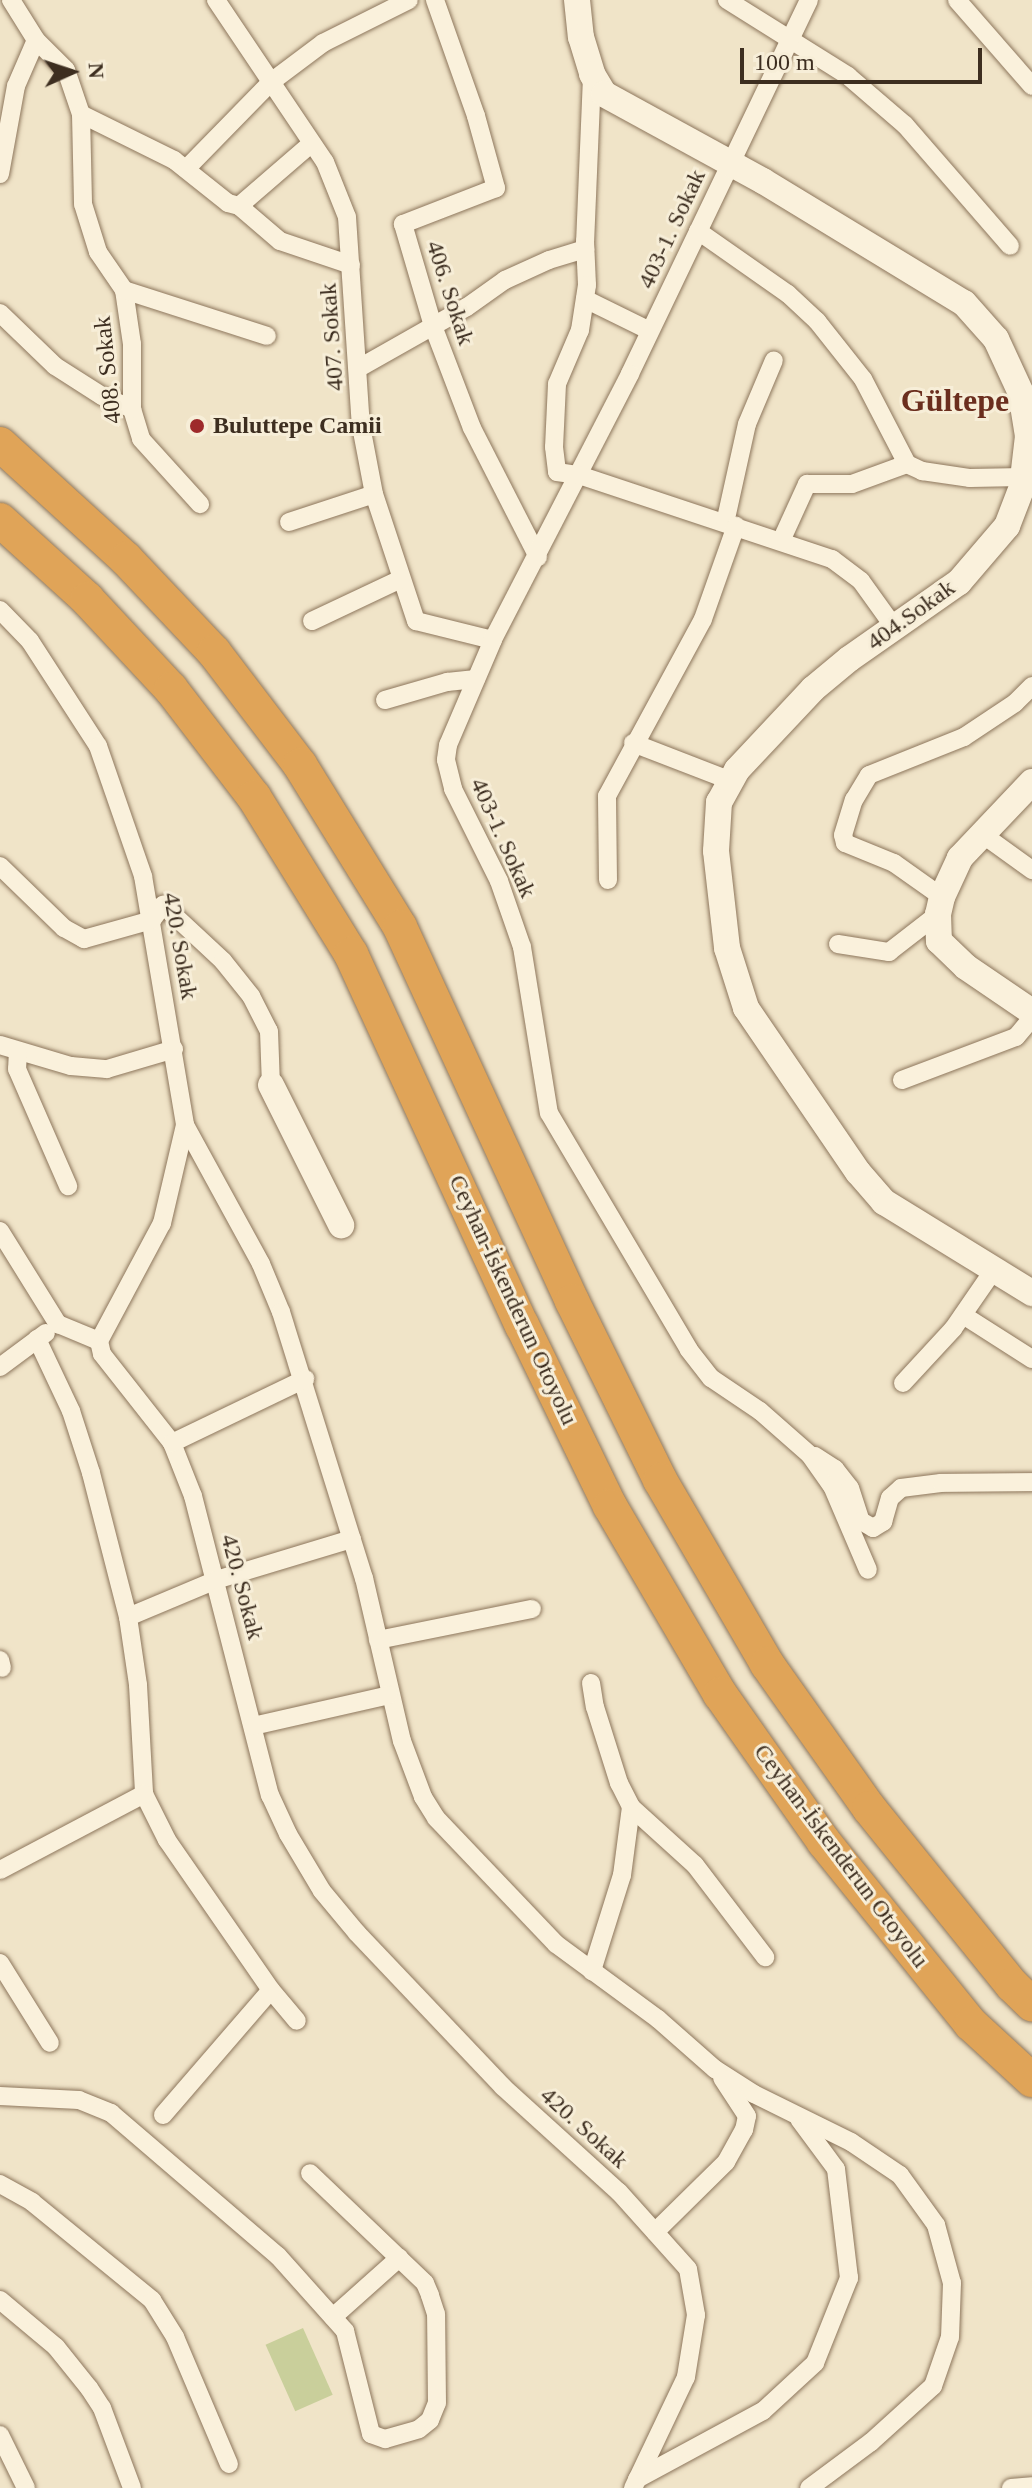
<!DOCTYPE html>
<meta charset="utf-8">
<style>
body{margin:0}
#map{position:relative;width:1032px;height:2488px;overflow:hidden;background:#f0e4c8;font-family:Georgia,serif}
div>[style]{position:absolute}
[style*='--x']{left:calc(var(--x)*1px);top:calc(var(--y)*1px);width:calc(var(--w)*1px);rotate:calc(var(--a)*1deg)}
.green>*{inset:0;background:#c9cf9b;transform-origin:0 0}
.roads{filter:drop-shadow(0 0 2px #8d765c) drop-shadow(0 0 2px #8d765c)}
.street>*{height:18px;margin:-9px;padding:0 9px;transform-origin:9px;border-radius:9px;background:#faf1dc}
.secondary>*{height:26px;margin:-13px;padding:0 13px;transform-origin:13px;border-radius:13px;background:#faf1dc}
.highway>*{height:34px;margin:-17px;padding:0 17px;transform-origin:17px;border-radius:17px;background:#e0a458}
.dots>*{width:22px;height:22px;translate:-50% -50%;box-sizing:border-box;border:4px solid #f7eed8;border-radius:50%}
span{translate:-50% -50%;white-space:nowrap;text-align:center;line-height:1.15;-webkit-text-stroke:6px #f7eed8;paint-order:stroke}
.street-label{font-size:24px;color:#3d2e20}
.poi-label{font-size:24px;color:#3d2e20;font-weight:700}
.left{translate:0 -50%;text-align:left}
.district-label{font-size:32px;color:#6b2e1e;font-weight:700}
.north{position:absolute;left:32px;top:32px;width:80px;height:80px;-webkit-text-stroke:6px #f7eed8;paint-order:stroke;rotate:87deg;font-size:22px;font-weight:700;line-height:32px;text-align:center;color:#3d2e20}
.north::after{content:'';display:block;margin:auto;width:28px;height:36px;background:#3d2e20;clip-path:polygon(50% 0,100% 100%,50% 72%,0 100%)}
.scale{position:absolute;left:740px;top:48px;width:242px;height:36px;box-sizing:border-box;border:4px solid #3d2e20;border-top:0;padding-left:10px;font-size:24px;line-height:28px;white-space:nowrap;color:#3d2e20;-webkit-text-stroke:6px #f7eed8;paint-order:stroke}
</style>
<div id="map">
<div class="green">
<div style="left:303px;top:2328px;width:73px;height:41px;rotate:66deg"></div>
</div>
<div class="roads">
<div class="street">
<div style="--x:11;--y:0;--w:47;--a:58"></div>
<div style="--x:36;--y:40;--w:42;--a:45"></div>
<div style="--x:66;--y:70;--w:46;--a:71.2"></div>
<div style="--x:81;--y:114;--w:90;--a:88.7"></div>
<div style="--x:83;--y:204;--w:50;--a:72.6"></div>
<div style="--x:98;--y:252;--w:46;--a:55.6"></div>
<div style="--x:124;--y:290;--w:55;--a:81.6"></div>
<div style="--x:132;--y:344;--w:65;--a:90"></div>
<div style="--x:132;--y:409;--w:31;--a:73"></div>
<div style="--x:141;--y:439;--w:88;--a:47.8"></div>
<div style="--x:216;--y:0;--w:195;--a:56.1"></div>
<div style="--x:325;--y:162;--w:59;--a:68.2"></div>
<div style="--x:347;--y:217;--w:209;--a:86.2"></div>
<div style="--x:361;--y:426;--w:69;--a:79.2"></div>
<div style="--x:374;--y:494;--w:134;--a:71.7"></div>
<div style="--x:416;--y:621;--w:79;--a:13.9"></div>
<div style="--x:435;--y:0;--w:123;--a:70.5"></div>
<div style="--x:476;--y:116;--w:75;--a:74.5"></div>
<div style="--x:496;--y:188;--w:100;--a:158.8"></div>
<div style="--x:403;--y:224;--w:106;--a:73.6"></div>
<div style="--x:433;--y:326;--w:109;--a:69.1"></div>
<div style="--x:472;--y:428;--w:145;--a:62.9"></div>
<div style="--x:727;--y:0;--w:143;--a:32.1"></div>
<div style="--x:848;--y:76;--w:75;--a:40.7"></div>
<div style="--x:905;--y:125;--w:160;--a:49"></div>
<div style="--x:809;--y:0;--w:415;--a:115.6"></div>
<div style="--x:630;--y:374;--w:299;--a:117.3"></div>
<div style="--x:493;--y:640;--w:114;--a:113.2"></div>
<div style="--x:448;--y:745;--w:15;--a:98"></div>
<div style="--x:446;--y:760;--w:30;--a:76"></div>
<div style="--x:453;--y:789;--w:103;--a:63.4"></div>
<div style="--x:499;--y:881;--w:70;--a:70.8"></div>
<div style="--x:522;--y:947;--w:168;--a:80.8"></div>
<div style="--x:549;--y:1113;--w:275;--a:59.4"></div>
<div style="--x:689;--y:1350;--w:36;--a:52"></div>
<div style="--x:711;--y:1378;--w:59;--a:34"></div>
<div style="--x:760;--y:1411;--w:67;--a:41.3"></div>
<div style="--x:810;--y:1455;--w:38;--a:55"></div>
<div style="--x:832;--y:1486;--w:91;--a:66.8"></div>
<div style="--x:957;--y:0;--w:114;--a:48.9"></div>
<div style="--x:592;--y:77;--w:164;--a:92.4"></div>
<div style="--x:585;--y:241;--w:44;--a:87.4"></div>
<div style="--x:587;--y:285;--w:46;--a:98.8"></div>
<div style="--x:580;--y:330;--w:59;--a:113.1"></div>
<div style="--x:557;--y:384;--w:63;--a:92.7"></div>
<div style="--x:554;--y:447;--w:25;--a:83"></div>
<div style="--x:557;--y:472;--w:22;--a:8"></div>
<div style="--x:579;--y:475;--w:267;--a:18.4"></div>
<div style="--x:832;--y:559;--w:36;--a:37"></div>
<div style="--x:861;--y:581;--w:57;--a:54.3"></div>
<div style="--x:81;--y:114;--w:104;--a:26.3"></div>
<div style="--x:174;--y:160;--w:69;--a:38.5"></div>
<div style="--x:228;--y:203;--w:11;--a:15"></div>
<div style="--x:239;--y:206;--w:54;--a:40.5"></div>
<div style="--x:280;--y:241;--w:75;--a:18.7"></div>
<div style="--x:186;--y:169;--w:122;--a:-45.7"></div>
<div style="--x:271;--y:82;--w:65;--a:-36.9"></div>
<div style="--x:323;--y:43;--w:96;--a:-26.6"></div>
<div style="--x:0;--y:174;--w:89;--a:-79.7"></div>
<div style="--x:16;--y:86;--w:50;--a:-66.5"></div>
<div style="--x:239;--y:206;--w:96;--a:-40.8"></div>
<div style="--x:698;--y:231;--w:110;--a:35"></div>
<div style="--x:788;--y:294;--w:40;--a:43"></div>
<div style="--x:817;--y:321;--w:74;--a:51.6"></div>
<div style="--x:863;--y:379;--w:96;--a:62.6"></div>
<div style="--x:907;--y:464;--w:17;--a:25"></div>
<div style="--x:922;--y:471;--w:49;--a:8.3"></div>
<div style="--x:970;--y:478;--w:53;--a:-1.1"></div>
<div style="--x:124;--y:290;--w:150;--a:17.8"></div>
<div style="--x:585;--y:299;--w:72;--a:26.2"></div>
<div style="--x:0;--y:313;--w:76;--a:43.9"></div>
<div style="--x:55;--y:366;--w:56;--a:32.6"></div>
<div style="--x:102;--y:396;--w:33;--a:23"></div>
<div style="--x:359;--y:368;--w:124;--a:-29.5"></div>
<div style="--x:467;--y:307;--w:47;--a:-35.4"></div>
<div style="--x:505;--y:280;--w:48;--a:-24.4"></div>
<div style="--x:549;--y:260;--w:38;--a:-17"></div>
<div style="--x:289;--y:522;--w:89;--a:-18.2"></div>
<div style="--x:725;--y:523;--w:101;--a:-77.5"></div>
<div style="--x:747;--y:424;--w:69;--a:-67.1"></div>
<div style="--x:781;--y:541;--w:63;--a:-65.5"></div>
<div style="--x:807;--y:484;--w:45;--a:0"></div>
<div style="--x:852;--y:484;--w:59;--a:-20"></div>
<div style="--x:0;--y:610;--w:43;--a:45.9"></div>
<div style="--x:30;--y:641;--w:125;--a:57.1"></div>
<div style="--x:98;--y:746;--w:138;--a:70.9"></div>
<div style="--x:143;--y:876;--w:253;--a:80.4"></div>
<div style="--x:185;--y:1125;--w:101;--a:103.2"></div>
<div style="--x:162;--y:1223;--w:134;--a:118.1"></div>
<div style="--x:99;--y:1341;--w:13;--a:77"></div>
<div style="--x:102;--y:1354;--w:113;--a:51.8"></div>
<div style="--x:172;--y:1443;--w:57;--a:68.4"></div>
<div style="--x:193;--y:1496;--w:309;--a:75.6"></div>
<div style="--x:270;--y:1795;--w:43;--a:65.2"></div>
<div style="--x:288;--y:1834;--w:66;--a:59.2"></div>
<div style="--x:322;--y:1891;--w:55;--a:50.2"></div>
<div style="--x:357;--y:1933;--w:212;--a:46.5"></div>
<div style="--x:503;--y:2087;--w:156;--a:42.2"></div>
<div style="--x:619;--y:2192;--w:103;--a:48.1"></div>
<div style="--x:688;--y:2269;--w:47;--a:80.1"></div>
<div style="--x:696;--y:2315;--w:63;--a:99.2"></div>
<div style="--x:686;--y:2377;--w:123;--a:115.5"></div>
<div style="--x:312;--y:621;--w:98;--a:-25.3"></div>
<div style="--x:385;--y:700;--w:65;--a:-16.2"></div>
<div style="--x:447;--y:682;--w:29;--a:-6"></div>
<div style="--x:633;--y:743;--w:103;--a:21.1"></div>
<div style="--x:982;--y:834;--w:62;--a:35.8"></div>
<div style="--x:0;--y:866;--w:89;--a:44.1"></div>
<div style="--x:64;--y:928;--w:23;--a:29"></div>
<div style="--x:84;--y:939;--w:71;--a:-15.6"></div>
<div style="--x:152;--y:920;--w:19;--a:-54"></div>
<div style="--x:163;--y:905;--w:82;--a:43"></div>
<div style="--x:223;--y:961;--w:45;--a:51.3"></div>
<div style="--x:251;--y:996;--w:39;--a:63"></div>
<div style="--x:269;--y:1031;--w:54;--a:87.9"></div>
<div style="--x:608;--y:880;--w:84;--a:-90.7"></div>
<div style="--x:607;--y:796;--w:201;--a:-61.5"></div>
<div style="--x:703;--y:619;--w:99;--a:-70.5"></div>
<div style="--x:942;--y:897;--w:59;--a:-144.7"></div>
<div style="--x:894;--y:863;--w:53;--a:-157.8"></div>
<div style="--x:845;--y:843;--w:8;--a:-104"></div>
<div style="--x:843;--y:835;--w:37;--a:-73"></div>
<div style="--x:854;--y:800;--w:29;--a:-59"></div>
<div style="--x:869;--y:775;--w:102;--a:-21.8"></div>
<div style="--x:964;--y:737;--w:61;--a:-33.7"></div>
<div style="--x:1015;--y:703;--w:24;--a:-45"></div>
<div style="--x:838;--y:944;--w:52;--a:8.9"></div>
<div style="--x:889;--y:952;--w:62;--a:-37.8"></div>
<div style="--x:0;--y:1045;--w:74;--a:16.5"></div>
<div style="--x:71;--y:1066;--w:36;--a:5"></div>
<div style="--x:107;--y:1069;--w:70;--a:-16.6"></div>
<div style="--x:18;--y:1051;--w:18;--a:93"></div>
<div style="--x:17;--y:1069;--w:128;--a:66.4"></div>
<div style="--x:902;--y:1080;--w:122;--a:-20.7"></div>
<div style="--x:1016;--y:1037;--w:25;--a:-50"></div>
<div style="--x:185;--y:1125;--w:158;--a:61.3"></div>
<div style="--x:261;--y:1264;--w:52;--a:67.4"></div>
<div style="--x:281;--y:1312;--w:279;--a:72.7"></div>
<div style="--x:364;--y:1578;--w:167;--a:76.9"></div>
<div style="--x:402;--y:1741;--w:60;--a:69.4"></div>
<div style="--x:423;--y:1797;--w:25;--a:58"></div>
<div style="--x:436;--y:1818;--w:174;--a:46.4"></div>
<div style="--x:556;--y:1944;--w:127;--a:36.3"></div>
<div style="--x:658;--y:2019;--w:76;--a:41.3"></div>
<div style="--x:715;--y:2069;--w:46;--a:32.7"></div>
<div style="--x:754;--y:2094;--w:108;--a:26.3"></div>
<div style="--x:851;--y:2142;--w:59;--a:34"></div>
<div style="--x:900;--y:2175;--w:62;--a:54.2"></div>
<div style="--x:936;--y:2225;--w:60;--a:74.6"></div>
<div style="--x:952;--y:2283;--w:54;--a:92.1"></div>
<div style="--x:950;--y:2337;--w:52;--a:109.1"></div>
<div style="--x:933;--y:2386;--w:84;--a:137.9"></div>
<div style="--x:871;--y:2442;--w:77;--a:143.4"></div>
<div style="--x:0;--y:1231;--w:110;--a:58.1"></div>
<div style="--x:58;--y:1324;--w:44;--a:22.5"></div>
<div style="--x:963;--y:1315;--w:82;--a:32.5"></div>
<div style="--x:37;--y:1339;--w:80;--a:64.7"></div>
<div style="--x:71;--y:1411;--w:65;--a:72.1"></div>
<div style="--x:91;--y:1473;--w:149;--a:75.6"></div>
<div style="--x:128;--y:1617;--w:69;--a:81.6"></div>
<div style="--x:138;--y:1685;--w:109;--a:86.8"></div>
<div style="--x:144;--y:1794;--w:51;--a:63.4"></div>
<div style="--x:167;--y:1840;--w:183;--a:55.3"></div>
<div style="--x:271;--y:1990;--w:40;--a:50"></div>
<div style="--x:0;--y:1367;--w:57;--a:-36.5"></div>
<div style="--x:903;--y:1383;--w:74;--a:-47.2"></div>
<div style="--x:953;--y:1329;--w:70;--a:-55.4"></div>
<div style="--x:172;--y:1443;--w:148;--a:-25.7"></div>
<div style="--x:815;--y:1456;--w:24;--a:33"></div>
<div style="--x:835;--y:1469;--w:24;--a:52"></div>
<div style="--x:850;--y:1488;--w:35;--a:72"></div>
<div style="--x:861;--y:1521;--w:14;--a:30"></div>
<div style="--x:873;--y:1528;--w:12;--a:-31"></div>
<div style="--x:883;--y:1522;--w:25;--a:-74"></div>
<div style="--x:890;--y:1498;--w:15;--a:-42"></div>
<div style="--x:901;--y:1488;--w:40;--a:-7.1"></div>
<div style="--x:941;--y:1483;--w:91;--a:-0.6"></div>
<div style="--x:128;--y:1617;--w:95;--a:-22.8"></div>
<div style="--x:216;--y:1580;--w:142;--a:-16.8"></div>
<div style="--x:378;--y:1640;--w:157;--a:-11.4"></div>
<div style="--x:0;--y:1660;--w:8;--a:76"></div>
<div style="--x:591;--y:1683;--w:24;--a:81"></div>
<div style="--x:595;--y:1707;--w:80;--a:72.5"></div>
<div style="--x:619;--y:1783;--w:27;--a:63"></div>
<div style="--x:631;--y:1807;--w:69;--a:97.5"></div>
<div style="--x:622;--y:1875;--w:101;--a:107.4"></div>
<div style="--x:253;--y:1726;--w:139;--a:-12.8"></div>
<div style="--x:631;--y:1807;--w:86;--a:42.2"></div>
<div style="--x:695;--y:1865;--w:116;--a:52.7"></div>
<div style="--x:0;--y:1870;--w:163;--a:-27.8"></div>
<div style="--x:0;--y:1963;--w:94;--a:58"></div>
<div style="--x:0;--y:2096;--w:79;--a:2.9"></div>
<div style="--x:79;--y:2100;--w:35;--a:22"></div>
<div style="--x:111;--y:2113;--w:220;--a:40.6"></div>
<div style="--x:278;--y:2256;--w:101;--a:48.2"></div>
<div style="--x:345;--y:2331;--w:106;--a:75.8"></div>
<div style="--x:371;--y:2434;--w:15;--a:20"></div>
<div style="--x:385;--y:2439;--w:35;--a:-16"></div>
<div style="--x:419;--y:2429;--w:14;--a:-39"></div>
<div style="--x:430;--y:2420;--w:18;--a:-68"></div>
<div style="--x:437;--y:2403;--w:89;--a:-90.6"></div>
<div style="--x:436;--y:2314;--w:20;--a:-108"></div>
<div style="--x:430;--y:2295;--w:13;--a:-113"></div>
<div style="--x:425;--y:2283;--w:159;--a:-136.3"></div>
<div style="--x:163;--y:2115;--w:165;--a:-49.2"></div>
<div style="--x:0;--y:2184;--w:37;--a:29"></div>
<div style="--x:32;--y:2202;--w:155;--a:39.2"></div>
<div style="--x:152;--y:2300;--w:44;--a:58.1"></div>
<div style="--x:175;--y:2337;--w:138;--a:67"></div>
<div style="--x:655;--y:2232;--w:100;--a:-44.6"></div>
<div style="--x:726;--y:2162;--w:37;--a:-61"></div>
<div style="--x:744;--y:2130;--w:14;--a:-78"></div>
<div style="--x:747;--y:2116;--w:45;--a:-123.3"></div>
<div style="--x:0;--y:2300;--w:73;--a:40"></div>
<div style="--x:56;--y:2347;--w:53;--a:51.2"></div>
<div style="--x:89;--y:2388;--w:24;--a:57"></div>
<div style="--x:102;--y:2408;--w:85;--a:69.4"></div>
<div style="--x:333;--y:2317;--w:89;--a:-41.8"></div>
<div style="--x:0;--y:2435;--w:59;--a:63.9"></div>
<div style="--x:637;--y:2479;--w:143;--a:-28.4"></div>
<div style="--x:763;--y:2411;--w:71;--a:-42.7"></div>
<div style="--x:815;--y:2363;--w:92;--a:-68.2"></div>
<div style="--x:849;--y:2278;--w:110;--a:-96.8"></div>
<div style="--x:836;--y:2169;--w:62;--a:-126.5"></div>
<div style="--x:1011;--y:2488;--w:21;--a:-5"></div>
</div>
<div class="secondary">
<div style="--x:577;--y:0;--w:37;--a:84"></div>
<div style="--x:581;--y:37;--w:39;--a:73"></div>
<div style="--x:592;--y:74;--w:23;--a:59"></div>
<div style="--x:604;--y:94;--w:181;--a:28.7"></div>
<div style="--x:763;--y:181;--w:235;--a:31.3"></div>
<div style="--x:964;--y:303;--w:48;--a:48.4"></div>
<div style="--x:996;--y:339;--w:60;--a:65.2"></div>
<div style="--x:1021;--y:393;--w:44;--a:80.8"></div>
<div style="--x:1028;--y:436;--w:51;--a:96.7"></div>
<div style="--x:1022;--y:487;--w:42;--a:111"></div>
<div style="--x:1007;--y:526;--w:74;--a:130.6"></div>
<div style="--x:959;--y:582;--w:134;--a:145"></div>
<div style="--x:849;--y:659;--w:47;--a:140.2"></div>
<div style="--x:813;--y:689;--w:111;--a:133.2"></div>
<div style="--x:737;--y:770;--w:37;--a:119"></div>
<div style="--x:719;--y:802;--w:49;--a:93.5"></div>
<div style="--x:716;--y:851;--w:98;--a:83.5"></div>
<div style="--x:727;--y:948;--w:63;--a:72.4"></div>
<div style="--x:746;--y:1008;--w:199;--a:55.7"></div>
<div style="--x:858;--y:1172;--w:40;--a:49"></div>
<div style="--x:884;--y:1202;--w:174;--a:31.6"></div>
<div style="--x:1032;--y:782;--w:105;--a:133.5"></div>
<div style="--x:960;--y:858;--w:43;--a:114.8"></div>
<div style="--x:942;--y:897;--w:17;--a:103"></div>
<div style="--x:938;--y:914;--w:27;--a:88"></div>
<div style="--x:939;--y:941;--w:37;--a:44"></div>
<div style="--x:966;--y:967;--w:80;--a:34.3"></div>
<div style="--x:271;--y:1085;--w:157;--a:63.4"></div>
</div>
<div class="highway">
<div style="--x:0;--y:444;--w:171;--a:42.4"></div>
<div style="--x:126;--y:559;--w:128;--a:46.6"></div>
<div style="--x:214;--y:652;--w:142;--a:52.7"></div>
<div style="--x:300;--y:765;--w:190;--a:58.3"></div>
<div style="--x:400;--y:927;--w:412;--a:65.3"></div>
<div style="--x:572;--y:1301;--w:199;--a:63.8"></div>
<div style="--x:660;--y:1480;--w:213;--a:59.8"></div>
<div style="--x:767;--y:1664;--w:176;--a:54.7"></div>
<div style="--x:869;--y:1808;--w:228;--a:51.1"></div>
<div style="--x:1012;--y:1985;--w:28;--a:44"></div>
<div style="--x:0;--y:520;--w:118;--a:42.2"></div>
<div style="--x:87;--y:599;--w:123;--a:47"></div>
<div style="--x:171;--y:689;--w:136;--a:52.5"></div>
<div style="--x:254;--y:797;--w:185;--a:58.3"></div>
<div style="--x:351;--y:954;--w:409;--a:65.3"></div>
<div style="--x:522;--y:1325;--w:201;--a:64.1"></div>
<div style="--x:610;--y:1506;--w:218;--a:59.7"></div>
<div style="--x:720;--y:1694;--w:181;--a:54.9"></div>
<div style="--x:824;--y:1842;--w:234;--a:51.1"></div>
<div style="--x:971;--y:2024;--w:83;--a:42.6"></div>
</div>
</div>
<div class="dots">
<div style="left:197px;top:426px;background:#9e2a2b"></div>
</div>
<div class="street-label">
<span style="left:672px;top:229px;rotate:-65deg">403-1. Sokak</span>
<span style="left:450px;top:293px;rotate:72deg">406. Sokak</span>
<span style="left:332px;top:337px;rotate:-94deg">407. Sokak</span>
<span style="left:108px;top:370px;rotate:-96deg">408. Sokak</span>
<span style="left:911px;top:615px;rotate:-36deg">404.Sokak</span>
<span style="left:503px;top:838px;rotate:66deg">403-1. Sokak</span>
<span style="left:180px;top:946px;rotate:80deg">420. Sokak</span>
<span style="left:513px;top:1300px;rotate:65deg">Ceyhan-İskenderun Otoyolu</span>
<span style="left:242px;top:1587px;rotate:75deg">420. Sokak</span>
<span style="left:841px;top:1856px;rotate:53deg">Ceyhan-İskenderun Otoyolu</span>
<span style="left:584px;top:2128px;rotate:42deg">420. Sokak</span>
</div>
<div class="poi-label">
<span class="left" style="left:213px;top:426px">Buluttepe Camii</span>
</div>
<div class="district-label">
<span style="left:955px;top:400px">Gültepe</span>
</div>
<div class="north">N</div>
<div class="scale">100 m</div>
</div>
